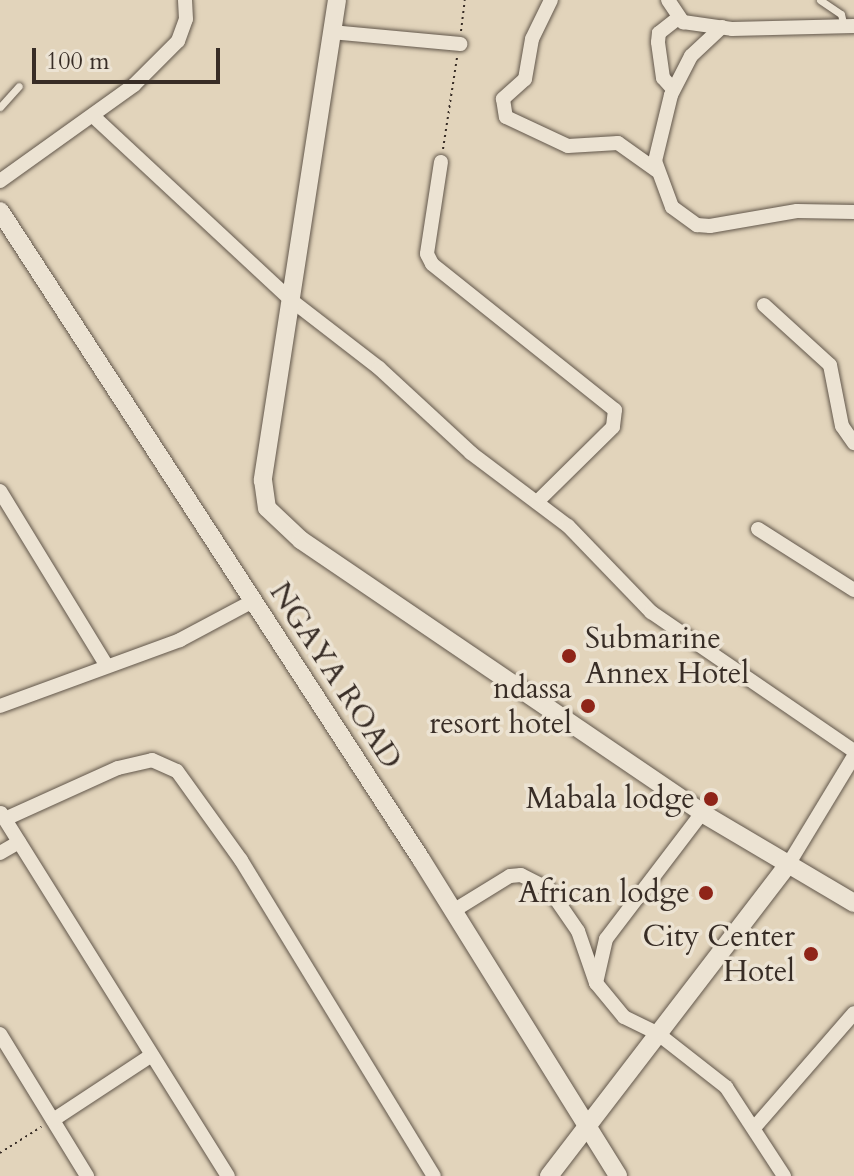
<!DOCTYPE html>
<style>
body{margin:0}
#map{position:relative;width:854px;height:1176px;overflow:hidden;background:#e2d4bb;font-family:Cardo,serif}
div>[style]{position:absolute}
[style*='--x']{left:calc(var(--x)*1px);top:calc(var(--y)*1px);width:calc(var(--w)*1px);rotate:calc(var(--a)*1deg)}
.path>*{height:2px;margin-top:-1px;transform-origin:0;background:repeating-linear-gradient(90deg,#382d26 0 2px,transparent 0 6px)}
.roads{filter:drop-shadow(0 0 2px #62574b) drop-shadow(0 0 2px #62574b)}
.service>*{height:7px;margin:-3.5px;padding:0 3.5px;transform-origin:3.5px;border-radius:3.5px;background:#ece3d3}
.minor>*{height:14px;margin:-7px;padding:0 7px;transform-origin:7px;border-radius:7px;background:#ece3d3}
.tertiary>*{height:18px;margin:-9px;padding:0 9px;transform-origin:9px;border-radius:9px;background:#ece3d3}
.dots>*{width:22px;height:22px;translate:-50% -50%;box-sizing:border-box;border:4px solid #ece3d3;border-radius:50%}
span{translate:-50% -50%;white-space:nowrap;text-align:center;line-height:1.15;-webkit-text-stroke:7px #ece3d3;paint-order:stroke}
.poi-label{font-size:30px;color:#382d26}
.left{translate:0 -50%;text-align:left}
.right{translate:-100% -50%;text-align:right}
.street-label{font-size:30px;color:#382d26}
.scale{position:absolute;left:32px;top:48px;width:188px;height:36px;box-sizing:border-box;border:4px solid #382d26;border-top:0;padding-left:10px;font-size:24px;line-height:28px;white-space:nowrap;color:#382d26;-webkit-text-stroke:6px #ece3d3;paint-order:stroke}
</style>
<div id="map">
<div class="path">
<div style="--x:461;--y:31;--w:31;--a:-83"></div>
<div style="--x:443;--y:149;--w:93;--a:-81.3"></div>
<div style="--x:0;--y:1153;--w:49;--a:-32.4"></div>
</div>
<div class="roads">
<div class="service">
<div style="--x:820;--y:0;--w:25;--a:34"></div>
<div style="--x:841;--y:14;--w:13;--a:77"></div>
<div style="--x:0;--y:107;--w:28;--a:-48"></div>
</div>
<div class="minor">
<div style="--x:551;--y:0;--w:43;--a:116"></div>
<div style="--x:532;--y:39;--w:41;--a:99.9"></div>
<div style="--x:525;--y:79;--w:30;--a:138"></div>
<div style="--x:503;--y:99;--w:18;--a:81"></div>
<div style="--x:506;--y:117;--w:68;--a:25.1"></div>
<div style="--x:568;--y:146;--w:50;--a:-3.4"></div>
<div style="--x:618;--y:143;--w:47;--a:35.4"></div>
<div style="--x:668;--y:0;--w:27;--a:56"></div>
<div style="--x:683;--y:22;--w:49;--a:8.1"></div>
<div style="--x:732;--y:29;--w:122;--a:-1.4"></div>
<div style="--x:722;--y:27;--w:42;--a:136.9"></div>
<div style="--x:691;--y:56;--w:44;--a:117.1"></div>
<div style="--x:671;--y:95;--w:68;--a:103.6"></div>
<div style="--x:655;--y:161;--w:49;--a:69.7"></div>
<div style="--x:672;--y:207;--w:31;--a:36"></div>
<div style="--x:697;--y:225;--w:13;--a:4"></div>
<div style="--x:710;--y:226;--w:88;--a:-9.8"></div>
<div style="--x:797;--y:211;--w:57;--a:1"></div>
<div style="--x:331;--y:32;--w:130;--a:5.3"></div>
<div style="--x:673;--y:89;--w:15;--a:-132"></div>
<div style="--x:663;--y:78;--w:36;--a:-98"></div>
<div style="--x:658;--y:42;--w:9;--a:-84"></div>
<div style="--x:659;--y:33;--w:23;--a:-38"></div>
<div style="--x:94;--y:117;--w:269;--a:42.9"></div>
<div style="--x:291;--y:300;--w:111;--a:37.7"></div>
<div style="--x:379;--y:368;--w:125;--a:42.7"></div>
<div style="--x:471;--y:453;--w:121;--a:37"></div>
<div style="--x:568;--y:526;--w:120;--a:46"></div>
<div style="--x:651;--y:612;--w:246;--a:34.4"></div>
<div style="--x:441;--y:162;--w:93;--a:98.7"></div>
<div style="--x:427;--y:254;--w:11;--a:63"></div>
<div style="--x:432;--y:264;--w:234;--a:38.6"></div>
<div style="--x:615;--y:410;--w:17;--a:97"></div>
<div style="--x:613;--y:427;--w:107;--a:135.4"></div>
<div style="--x:0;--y:181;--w:165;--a:-35.6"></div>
<div style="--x:134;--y:85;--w:62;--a:-45"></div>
<div style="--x:178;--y:41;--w:23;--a:-70"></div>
<div style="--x:186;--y:19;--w:19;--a:-93"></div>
<div style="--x:764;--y:305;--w:89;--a:42.3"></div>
<div style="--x:830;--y:365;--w:62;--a:78.9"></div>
<div style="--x:842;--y:426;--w:21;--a:55"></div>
<div style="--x:0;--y:491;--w:205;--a:58.6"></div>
<div style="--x:758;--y:529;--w:114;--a:32.4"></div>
<div style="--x:0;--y:706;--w:192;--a:-20.1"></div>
<div style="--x:180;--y:640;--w:83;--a:-28.1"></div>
<div style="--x:1;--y:813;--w:428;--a:58"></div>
<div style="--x:5;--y:819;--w:124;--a:-24.3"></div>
<div style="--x:118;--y:768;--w:35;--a:-13"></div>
<div style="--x:152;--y:760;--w:27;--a:24"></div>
<div style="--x:177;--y:771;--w:110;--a:54.3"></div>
<div style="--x:241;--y:860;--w:370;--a:58.6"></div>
<div style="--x:0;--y:853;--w:22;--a:-30"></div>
<div style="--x:788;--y:865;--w:127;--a:-58.8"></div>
<div style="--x:453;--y:911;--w:67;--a:-31.6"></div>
<div style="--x:510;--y:876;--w:11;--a:-5"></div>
<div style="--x:521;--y:875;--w:31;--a:27"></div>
<div style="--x:549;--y:889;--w:51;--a:55.4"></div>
<div style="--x:578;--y:931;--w:55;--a:70.9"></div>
<div style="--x:596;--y:983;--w:44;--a:50.5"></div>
<div style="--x:624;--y:1017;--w:37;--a:26"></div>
<div style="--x:657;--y:1033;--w:88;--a:38"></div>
<div style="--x:726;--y:1087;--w:106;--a:56.9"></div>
<div style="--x:596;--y:983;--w:45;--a:-77.2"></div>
<div style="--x:606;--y:939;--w:158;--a:-52.7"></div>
<div style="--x:0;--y:1034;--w:167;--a:58.5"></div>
<div style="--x:53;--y:1120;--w:118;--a:-33.3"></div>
<div style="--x:754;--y:1128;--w:152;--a:-49"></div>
</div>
<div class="tertiary">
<div style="--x:337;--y:0;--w:486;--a:98.8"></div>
<div style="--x:263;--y:480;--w:28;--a:82"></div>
<div style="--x:267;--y:508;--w:47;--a:43.3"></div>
<div style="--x:301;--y:540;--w:485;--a:34.2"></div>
<div style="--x:702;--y:813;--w:177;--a:30.6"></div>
<div style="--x:0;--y:211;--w:773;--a:56.99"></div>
<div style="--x:421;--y:859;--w:373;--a:58.1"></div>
<div style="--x:549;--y:1176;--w:392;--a:-52.5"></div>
</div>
</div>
<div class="dots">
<div style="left:569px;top:656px;background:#8f2418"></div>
<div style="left:588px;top:706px;background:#8f2418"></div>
<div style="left:711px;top:799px;background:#8f2418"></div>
<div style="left:706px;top:893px;background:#8f2418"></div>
<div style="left:811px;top:954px;background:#8f2418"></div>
</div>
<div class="poi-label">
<span class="left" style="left:585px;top:656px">Submarine<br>Annex Hotel</span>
<span class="right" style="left:572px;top:706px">ndassa<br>resort hotel</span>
<span class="right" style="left:695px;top:799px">Mabala lodge</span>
<span class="right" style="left:690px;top:893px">African lodge</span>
<span class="right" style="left:795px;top:954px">City Center<br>Hotel</span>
</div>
<div class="street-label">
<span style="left:335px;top:676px;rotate:57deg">NGAYA ROAD</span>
</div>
<div class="scale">100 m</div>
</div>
